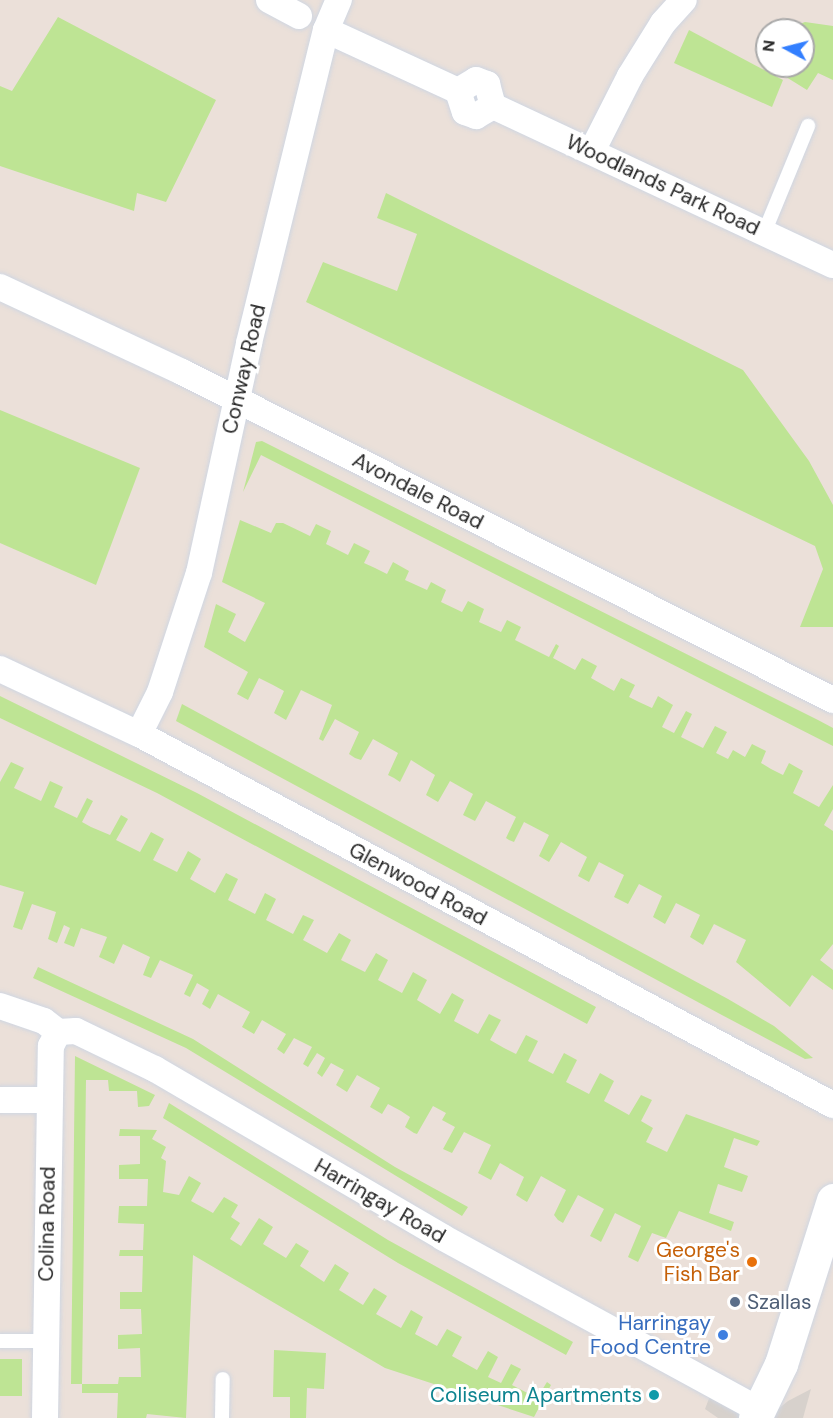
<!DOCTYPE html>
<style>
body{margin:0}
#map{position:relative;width:833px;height:1418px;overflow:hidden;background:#ebe0d9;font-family:"DM Sans",sans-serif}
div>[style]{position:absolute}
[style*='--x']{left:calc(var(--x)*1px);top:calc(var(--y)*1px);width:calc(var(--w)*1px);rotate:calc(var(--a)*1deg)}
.green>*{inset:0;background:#bee494;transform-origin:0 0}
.plaza>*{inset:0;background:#d7d1cc}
.roads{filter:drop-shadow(0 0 2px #cfd6e2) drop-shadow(0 0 2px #cfd6e2)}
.service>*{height:14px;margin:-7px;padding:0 7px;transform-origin:7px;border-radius:7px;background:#fff}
.minor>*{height:26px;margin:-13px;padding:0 13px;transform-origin:13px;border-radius:13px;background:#fff}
.secondary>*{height:33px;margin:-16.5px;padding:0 16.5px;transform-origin:16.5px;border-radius:16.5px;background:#fff}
.dots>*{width:16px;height:16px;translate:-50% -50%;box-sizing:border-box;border:3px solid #fff;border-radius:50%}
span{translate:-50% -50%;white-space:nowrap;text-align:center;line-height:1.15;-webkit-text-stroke:6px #fff;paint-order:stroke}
.street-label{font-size:21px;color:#282828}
.food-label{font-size:21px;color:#c56008}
.right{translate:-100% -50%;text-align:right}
.service-label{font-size:21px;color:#4e5e75}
.left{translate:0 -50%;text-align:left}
.shop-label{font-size:21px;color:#366cbe}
.culture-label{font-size:21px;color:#0d838f}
.north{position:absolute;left:755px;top:18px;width:60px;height:60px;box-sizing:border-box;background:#fff;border:2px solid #a9a9a9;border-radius:50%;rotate:277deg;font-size:16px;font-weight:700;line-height:24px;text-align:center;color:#282828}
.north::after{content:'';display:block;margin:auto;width:21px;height:27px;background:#337fff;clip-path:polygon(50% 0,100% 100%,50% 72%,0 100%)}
</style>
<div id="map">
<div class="green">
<div style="clip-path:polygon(58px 17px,216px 100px,166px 202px,137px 193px,134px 211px,0 166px,0 86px,12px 91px)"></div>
<div style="clip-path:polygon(805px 22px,833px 26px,833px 80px,818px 73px,807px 90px,778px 72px,776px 66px,803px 66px,803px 30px,784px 30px)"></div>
<div style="clip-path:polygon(689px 30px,783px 80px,772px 107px,674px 63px)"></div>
<div style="clip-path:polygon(386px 193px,743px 370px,809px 461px,833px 505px,833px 627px,800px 627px,823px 569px,815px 546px,306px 302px,323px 262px,397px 291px,417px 234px,377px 218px)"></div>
<div style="clip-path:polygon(0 410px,140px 468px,96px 585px,0 543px)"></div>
<div style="clip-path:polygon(262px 441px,818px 720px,833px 728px,833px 746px,261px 455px,243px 492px,256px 442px)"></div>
<div style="clip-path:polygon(240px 520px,271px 533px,276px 523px,283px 523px,310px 536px,316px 524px,331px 531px,326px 544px,348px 555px,354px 543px,370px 551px,364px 563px,375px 568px,387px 574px,393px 562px,409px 571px,405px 580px,427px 590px,431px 582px,446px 590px,441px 602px,462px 612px,468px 601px,484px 609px,479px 622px,501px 632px,507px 620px,521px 627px,515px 640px,549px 657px,556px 644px,559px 646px,553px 658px,575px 670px,582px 658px,597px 666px,591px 678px,614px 691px,621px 678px,635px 685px,629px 697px,639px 702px,652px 708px,658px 696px,673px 705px,662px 727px,674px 733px,686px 711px,692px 714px,681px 737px,703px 748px,715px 726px,727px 732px,716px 753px,728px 759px,733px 750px,745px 757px,752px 744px,766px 751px,761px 763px,771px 769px,783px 775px,789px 763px,803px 771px,793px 793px,819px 807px,833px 785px,833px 809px,824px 825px,833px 831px,833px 944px,820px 960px,833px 970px,833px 990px,812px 975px,790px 1007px,736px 962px,746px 940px,714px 924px,703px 945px,690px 937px,700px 915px,676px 903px,665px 924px,653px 917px,662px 896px,639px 884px,628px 904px,614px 897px,624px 875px,599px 862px,589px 882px,578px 876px,587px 857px,561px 842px,549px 862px,539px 856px,549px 835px,524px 822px,514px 842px,509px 840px,506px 838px,516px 817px,486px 801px,475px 821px,463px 815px,473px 794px,450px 781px,438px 802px,426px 795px,435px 775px,411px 760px,400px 782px,394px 778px,388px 775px,398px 753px,373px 739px,361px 760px,355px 758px,349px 754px,359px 732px,335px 719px,323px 741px,319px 739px,332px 705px,301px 690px,286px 720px,274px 713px,284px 691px,273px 685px,259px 678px,248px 700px,237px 694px,248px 672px,204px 647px,216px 604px,236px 614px,228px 632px,245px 642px,265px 603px,222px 582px)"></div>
<div style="clip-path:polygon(0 696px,197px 793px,596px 1007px,587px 1024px,157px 793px,0 718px)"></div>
<div style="clip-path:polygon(182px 704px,728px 999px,774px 1026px,813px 1058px,805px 1059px,720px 1014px,176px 721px)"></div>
<div style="clip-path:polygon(11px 762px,24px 768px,14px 788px,41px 801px,50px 781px,63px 787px,54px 807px,77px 818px,87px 798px,93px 801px,82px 822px,91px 827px,110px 835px,121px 815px,128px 819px,116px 840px,140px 852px,151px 832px,164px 839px,153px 860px,177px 872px,188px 851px,201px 859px,190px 879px,215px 893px,226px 873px,238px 879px,228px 900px,255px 914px,265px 893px,276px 899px,266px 920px,293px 934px,303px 915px,314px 920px,303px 940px,327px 953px,339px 933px,351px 940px,341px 960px,365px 972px,376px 953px,388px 960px,378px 980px,402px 993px,413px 972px,427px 980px,417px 1000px,440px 1014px,452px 993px,464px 1000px,454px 1021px,478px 1034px,489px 1014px,501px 1020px,490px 1040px,504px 1048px,516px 1054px,526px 1035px,538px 1041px,528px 1061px,553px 1074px,564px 1053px,577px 1060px,566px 1082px,589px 1094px,600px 1073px,614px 1081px,604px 1101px,629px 1115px,641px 1095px,652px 1100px,641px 1121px,653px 1128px,646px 1142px,667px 1152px,686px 1114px,760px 1141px,757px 1146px,734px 1138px,724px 1167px,748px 1176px,744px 1187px,742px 1192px,718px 1184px,713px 1200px,709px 1213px,734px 1222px,731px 1231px,679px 1211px,666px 1238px,652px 1233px,638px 1262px,628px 1257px,641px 1226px,615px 1213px,601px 1242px,596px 1239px,590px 1236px,604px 1209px,578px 1195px,563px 1223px,558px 1220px,554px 1215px,566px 1190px,541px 1176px,527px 1202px,522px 1199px,516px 1195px,524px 1177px,500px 1163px,491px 1180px,478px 1173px,491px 1145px,464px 1132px,452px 1153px,443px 1149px,455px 1127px,442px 1120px,446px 1113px,433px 1106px,417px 1134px,414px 1133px,405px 1127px,410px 1117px,401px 1111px,388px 1104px,382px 1114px,370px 1107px,380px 1088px,357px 1075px,347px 1092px,336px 1085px,344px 1070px,331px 1063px,322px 1077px,317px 1073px,325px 1058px,317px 1053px,308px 1067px,303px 1064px,312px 1047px,294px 1038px,284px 1054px,277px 1049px,286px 1034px,262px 1020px,254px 1034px,242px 1027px,250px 1012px,218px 994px,210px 1009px,202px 1004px,209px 990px,197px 983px,190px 997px,184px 994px,193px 975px,160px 960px,151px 978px,143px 975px,150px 957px,123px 944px,114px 964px,99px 957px,107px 937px,81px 928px,74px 947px,64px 943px,70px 928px,64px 925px,57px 943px,48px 939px,56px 912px,32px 904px,22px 930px,13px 927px,24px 892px,0 885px,0 782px)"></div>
<div style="clip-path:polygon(38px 967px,193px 1039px,395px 1167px,468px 1207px,462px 1216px,186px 1048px,33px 978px)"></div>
<div style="clip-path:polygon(75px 1056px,155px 1095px,149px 1106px,138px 1107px,137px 1091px,109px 1091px,108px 1080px,86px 1080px,82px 1384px,118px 1384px,119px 1377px,141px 1377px,140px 1348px,118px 1349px,118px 1335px,142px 1334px,141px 1309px,120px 1309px,120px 1292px,142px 1292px,143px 1256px,119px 1256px,120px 1250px,143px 1250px,144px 1224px,118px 1223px,119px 1206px,147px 1206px,148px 1179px,119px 1179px,119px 1165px,140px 1164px,140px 1136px,119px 1136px,120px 1129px,157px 1130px,152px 1139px,166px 1147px,161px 1158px,166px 1161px,163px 1192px,179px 1195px,189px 1176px,201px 1183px,191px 1201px,213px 1213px,224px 1197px,238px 1205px,231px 1217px,240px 1223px,230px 1239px,241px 1246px,259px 1218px,273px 1227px,263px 1244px,286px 1258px,296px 1243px,309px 1251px,300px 1266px,324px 1282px,335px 1264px,349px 1273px,339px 1290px,363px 1305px,374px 1288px,387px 1296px,376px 1314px,401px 1328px,411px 1310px,423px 1317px,415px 1334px,437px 1346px,447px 1329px,462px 1337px,452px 1356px,477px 1370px,488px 1351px,498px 1357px,488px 1377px,501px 1383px,511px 1364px,521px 1369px,512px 1385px,537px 1398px,547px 1382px,551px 1385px,534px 1417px,385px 1368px,193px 1255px,186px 1418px,147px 1414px,146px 1418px,117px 1418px,118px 1393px,82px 1393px,82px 1384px,71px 1384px)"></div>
<div style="clip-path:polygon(169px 1103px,388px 1240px,573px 1342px,566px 1355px,398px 1263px,163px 1118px)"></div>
<div style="clip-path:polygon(274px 1350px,326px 1353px,324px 1389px,307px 1388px,306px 1418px,290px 1418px,290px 1397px,273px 1397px)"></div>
<div style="left:22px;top:1359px;width:37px;height:22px;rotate:90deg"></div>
</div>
<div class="plaza">
<div style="clip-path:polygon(811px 1389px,803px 1418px,767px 1418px,788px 1401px)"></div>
<div style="clip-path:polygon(721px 1394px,745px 1418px,718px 1418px,705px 1409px,710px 1396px)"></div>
</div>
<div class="roads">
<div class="service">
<div style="--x:764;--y:233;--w:116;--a:-67.6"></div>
<div style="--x:0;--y:1341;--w:45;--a:0"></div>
<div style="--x:222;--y:1418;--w:39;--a:-89"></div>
</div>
<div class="minor">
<div style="--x:269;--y:0;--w:34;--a:28"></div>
<div style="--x:326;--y:30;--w:145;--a:24.8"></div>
<div style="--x:458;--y:91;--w:22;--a:72"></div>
<div style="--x:465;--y:112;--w:12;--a:20"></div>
<div style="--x:476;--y:116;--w:20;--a:-30"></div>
<div style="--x:458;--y:91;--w:21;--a:-31"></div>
<div style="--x:476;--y:80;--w:12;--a:20"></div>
<div style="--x:487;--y:84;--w:23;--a:75"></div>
<div style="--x:493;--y:106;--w:375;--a:25.1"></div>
<div style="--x:592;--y:151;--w:84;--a:-63.1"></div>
<div style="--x:630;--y:76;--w:62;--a:-58.1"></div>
<div style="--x:663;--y:23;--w:31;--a:-48"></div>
<div style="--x:0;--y:287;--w:201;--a:25"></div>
<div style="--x:182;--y:372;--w:729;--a:26.74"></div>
<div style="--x:0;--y:669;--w:153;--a:25.1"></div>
<div style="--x:139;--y:734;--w:787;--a:28.13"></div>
<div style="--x:139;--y:734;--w:47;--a:-63.4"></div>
<div style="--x:160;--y:692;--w:125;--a:-71.9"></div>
<div style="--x:199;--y:573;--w:235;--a:-77.7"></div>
<div style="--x:249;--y:343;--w:322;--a:-76.2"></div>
<div style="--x:326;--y:30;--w:33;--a:-67"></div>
<div style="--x:0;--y:1006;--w:46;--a:18.8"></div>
<div style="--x:44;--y:1021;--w:18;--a:38"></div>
<div style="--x:58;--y:1032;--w:18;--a:-3"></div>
<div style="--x:76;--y:1031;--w:88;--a:25.7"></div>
<div style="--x:155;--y:1069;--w:333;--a:30.3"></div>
<div style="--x:442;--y:1237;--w:360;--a:28.6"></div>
<div style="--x:0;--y:1100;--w:49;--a:0"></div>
<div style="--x:45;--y:1418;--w:372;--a:-89.1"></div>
<div style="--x:51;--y:1046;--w:16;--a:-63"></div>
</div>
<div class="secondary">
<div style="--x:755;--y:1418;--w:60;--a:-64.3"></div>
<div style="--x:781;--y:1364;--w:172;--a:-72.4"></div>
</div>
</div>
<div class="dots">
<div style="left:752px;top:1262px;background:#e8710a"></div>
<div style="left:735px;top:1302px;background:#5c6f8a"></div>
<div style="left:723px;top:1335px;background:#3f7fe0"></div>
<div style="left:654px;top:1395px;background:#0f9aa8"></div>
</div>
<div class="street-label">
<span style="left:663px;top:185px;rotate:25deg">Woodlands Park Road</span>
<span style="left:244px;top:369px;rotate:-77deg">Conway Road</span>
<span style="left:418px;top:491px;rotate:27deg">Avondale Road</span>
<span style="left:418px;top:884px;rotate:28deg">Glenwood Road</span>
<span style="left:380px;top:1201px;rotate:30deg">Harringay Road</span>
<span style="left:47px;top:1224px;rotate:-89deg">Colina Road</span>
</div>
<div class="food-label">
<span class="right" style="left:740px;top:1262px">George's<br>Fish Bar</span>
</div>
<div class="service-label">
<span class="left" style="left:747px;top:1302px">Szallas</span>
</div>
<div class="shop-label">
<span class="right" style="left:711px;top:1335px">Harringay<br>Food Centre</span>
</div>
<div class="culture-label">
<span class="right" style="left:642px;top:1395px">Coliseum Apartments</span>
</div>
<div class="north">N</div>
</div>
